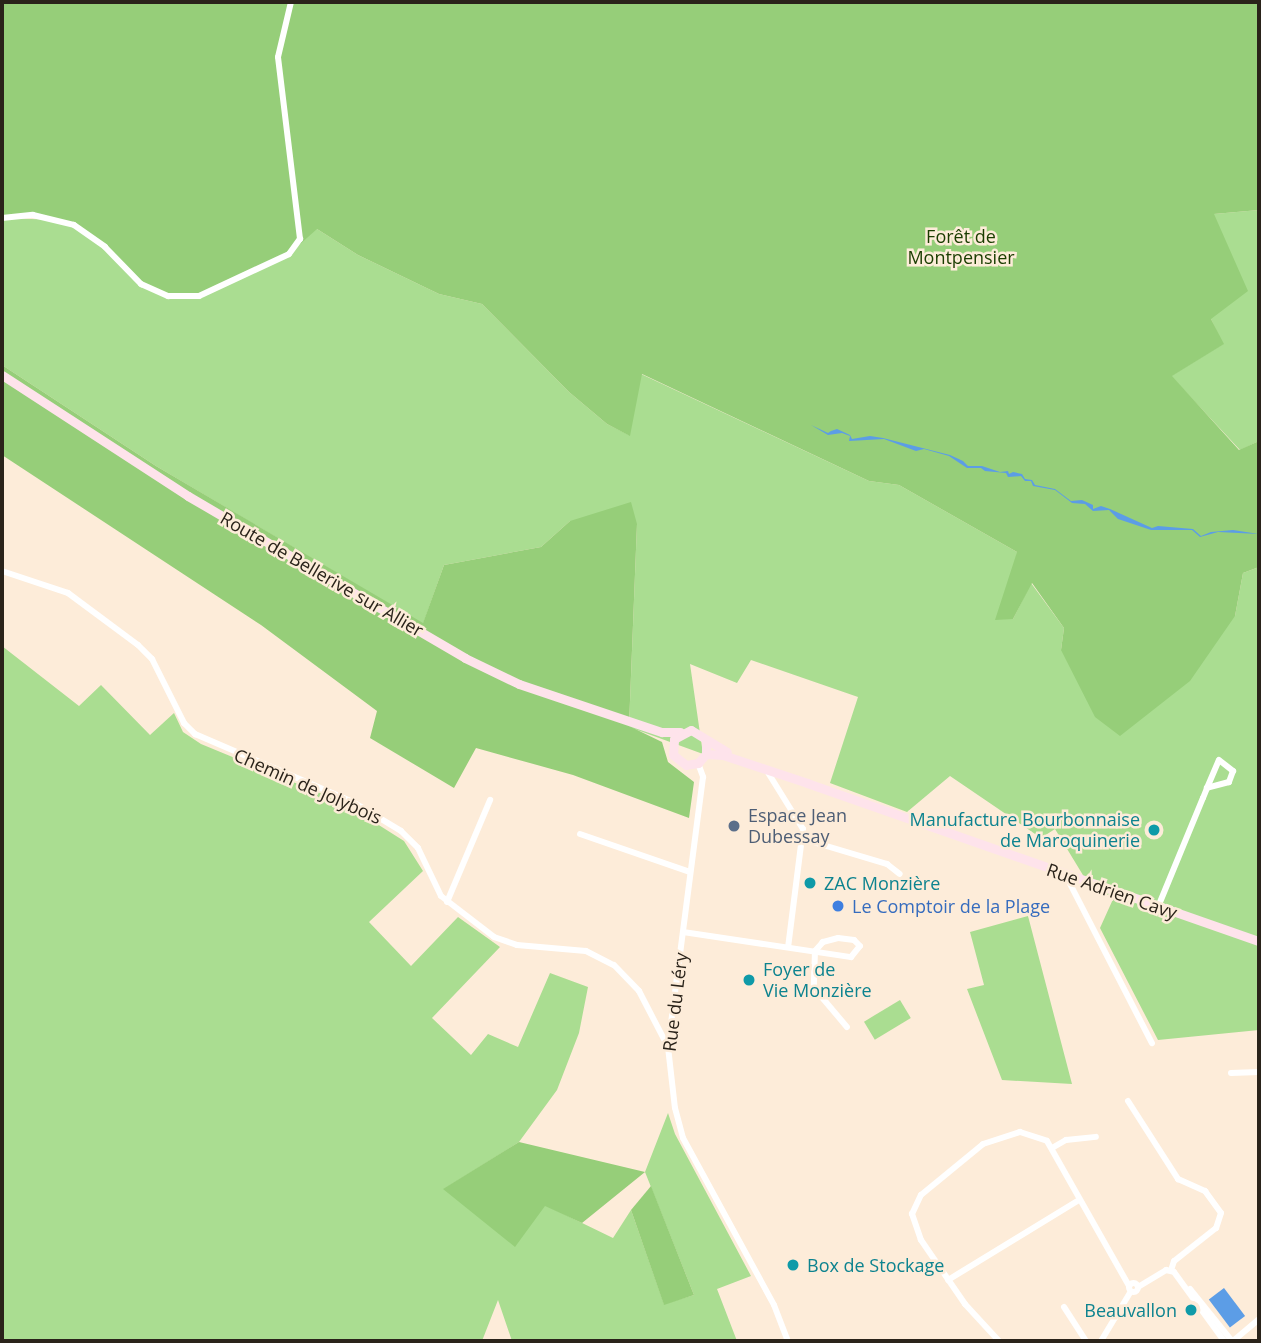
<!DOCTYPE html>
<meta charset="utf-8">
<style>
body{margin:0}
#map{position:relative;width:1261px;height:1343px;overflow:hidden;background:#fdecd9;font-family:"Open Sans",sans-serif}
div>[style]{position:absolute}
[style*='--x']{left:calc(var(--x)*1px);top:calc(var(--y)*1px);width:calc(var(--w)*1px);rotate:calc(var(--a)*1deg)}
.green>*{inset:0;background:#aadd91;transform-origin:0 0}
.forest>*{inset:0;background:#96ce79}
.water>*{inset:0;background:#5c9de6;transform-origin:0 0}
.street>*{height:6px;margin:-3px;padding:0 3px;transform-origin:3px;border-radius:3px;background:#fff}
.street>.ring{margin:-3px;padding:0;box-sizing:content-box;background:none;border:6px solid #fff;border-radius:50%}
.secondary>*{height:9px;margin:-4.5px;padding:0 4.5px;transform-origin:4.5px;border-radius:4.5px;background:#fee3eb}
.dots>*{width:19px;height:19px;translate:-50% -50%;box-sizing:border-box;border:4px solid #fdecd9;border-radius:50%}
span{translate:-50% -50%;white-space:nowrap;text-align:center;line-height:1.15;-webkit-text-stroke:5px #fdecd9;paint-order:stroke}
.park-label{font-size:18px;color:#1a3d00}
.street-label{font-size:18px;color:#2a231a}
.service-label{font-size:18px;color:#4e5e75}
.left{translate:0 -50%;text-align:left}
.culture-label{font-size:18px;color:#0d838f}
.right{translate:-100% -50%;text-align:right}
.shop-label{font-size:18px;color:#366cbe}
.frame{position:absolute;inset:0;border:4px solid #2a231a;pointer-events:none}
</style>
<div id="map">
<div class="green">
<div style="clip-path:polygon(1259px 210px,1259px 441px,1240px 450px,1171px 376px,1223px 344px,1211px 319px,1214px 214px)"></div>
<div style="clip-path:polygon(2px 218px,317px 229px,358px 255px,439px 294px,482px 304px,569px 392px,607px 424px,629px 435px,641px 374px,869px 481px,899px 485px,1017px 552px,1013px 619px,1031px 583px,1064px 628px,1061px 650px,1235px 616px,1243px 573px,1259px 567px,1259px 1030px,1158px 1040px,1100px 928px,1114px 897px,1092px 890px,1055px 829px,1041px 838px,950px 776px,907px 812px,830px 783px,858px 697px,751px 660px,737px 683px,690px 664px,703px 754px,629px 727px,637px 524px,570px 521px,541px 547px,444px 565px,423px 624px,156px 466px,2px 365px)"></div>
<div style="clip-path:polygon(2px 646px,79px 706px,101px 685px,150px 735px,174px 713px,183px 732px,201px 744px,344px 803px,404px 841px,423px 871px,369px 922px,411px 966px,458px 917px,500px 947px,432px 1018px,471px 1055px,488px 1034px,518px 1047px,550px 973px,588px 987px,579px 1033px,557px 1090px,519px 1142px,444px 1189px,545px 1205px,613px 1238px,631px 1210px,664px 1304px,694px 1295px,645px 1172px,668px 1113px,675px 1134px,751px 1276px,717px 1289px,737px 1341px,512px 1341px,498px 1300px,482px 1341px,2px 1341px)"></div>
<div style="clip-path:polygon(1028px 916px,1072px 1084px,1002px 1080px,967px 989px,984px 985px,970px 932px)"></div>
<div style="left:900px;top:1000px;width:21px;height:42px;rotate:59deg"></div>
</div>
<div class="forest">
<div style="clip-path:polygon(2px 2px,1259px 2px,1259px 210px,1214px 214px,1248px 291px,1211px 319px,1224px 344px,1172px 376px,1239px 450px,1259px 441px,1259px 567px,1243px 573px,1235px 616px,1190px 681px,1120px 736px,1095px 717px,1061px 650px,1064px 628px,1032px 583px,1013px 619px,995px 620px,1017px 552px,899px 485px,869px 481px,642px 374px,630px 436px,607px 424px,569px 392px,482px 304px,439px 294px,358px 255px,317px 229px,289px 254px,199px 296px,168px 296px,141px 284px,90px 235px,51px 218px,2px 218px)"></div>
<div style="clip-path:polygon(2px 365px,156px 466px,423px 623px,444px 565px,541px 547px,570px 521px,631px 502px,637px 524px,629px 726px,662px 742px,668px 762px,694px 782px,689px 818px,573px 775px,476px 748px,454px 788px,370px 738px,377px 711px,261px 625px,2px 455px)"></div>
<div style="clip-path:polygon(519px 1142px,645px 1172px,582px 1223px,545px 1206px,515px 1247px,443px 1189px)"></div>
<div style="clip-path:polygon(651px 1186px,694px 1295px,664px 1305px,631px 1210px)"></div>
</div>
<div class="water">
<div style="clip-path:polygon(811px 425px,828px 433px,831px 431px,837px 429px,850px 435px,852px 439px,870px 436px,883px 438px,950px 455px,963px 461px,968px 466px,982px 466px,1000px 472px,1008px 471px,1009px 474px,1013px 472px,1022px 474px,1025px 479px,1032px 480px,1035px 485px,1055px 489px,1071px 501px,1082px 500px,1093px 505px,1093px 509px,1101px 506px,1110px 509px,1152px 528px,1158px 526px,1193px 529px,1201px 536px,1211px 532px,1233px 530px,1259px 534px,1218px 532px,1200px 537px,1192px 530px,1151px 530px,1118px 519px,1109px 510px,1093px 511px,1085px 504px,1072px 503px,1055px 490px,1033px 486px,1031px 481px,1025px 481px,1021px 476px,1008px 477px,1006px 473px,985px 471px,981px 468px,967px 468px,949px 456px,924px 449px,916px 451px,884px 439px,849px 441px,850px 436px,842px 433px,828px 435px)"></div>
<div style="left:1224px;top:1288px;width:35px;height:19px;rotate:53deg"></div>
</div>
<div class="street">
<div style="--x:2;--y:218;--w:31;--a:-6"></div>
<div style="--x:33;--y:215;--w:42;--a:13.7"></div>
<div style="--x:74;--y:225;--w:38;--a:35"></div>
<div style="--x:105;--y:247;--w:52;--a:45.8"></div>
<div style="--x:141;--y:284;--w:30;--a:24"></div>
<div style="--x:168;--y:296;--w:31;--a:0"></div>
<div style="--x:199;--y:296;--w:99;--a:-25"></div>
<div style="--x:289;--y:254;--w:19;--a:-54"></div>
<div style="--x:300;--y:239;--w:183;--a:-96.9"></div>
<div style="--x:278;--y:57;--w:57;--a:-76.7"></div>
<div style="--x:2;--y:571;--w:70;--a:18.4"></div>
<div style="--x:68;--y:593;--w:87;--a:36.6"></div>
<div style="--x:138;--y:645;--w:20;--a:45"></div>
<div style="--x:152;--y:659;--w:72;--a:63.4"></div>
<div style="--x:184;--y:723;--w:16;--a:45"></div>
<div style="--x:195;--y:734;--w:172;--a:23.3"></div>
<div style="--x:353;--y:802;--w:56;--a:31.1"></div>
<div style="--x:401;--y:831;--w:24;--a:45"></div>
<div style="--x:418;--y:848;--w:53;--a:64.4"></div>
<div style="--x:441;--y:896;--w:67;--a:37.7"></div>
<div style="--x:494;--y:937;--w:24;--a:19"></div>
<div style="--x:517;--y:945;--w:69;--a:5"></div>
<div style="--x:586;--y:951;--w:31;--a:27"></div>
<div style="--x:614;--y:965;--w:36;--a:46"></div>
<div style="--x:639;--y:991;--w:63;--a:62.6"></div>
<div style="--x:698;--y:763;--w:15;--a:70"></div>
<div style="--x:703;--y:777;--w:272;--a:97.4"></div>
<div style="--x:668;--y:1047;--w:61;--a:83.5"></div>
<div style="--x:675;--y:1108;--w:31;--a:75"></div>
<div style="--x:683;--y:1138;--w:190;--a:61.4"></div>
<div style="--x:774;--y:1305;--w:39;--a:69"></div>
<div style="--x:767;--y:771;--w:68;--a:58.2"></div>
<div style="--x:803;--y:829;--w:119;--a:97.2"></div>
<div style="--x:580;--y:834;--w:116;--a:19.1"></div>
<div style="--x:803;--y:839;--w:88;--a:16.6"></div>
<div style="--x:887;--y:864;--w:16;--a:38"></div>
<div style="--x:1066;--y:876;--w:188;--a:62.8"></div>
<div style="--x:447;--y:902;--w:111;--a:-67.1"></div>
<div style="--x:1158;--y:907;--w:118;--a:-67.6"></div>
<div style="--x:1203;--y:798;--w:11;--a:-68"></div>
<div style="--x:1207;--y:788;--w:30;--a:-67"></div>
<div style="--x:1219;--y:760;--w:18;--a:38"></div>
<div style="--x:1233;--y:771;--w:12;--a:110"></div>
<div style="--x:1229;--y:782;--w:23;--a:165"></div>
<div style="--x:683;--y:932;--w:170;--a:8.5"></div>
<div style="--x:851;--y:957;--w:14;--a:-51"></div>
<div style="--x:860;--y:946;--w:8;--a:-135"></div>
<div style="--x:854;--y:940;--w:16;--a:-173"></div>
<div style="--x:838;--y:938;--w:16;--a:165"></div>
<div style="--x:823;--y:942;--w:12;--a:132"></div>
<div style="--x:815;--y:951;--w:37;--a:92"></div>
<div style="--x:814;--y:988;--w:51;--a:49.8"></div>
<div style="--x:1231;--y:1073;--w:28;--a:-2"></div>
<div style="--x:1128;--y:1101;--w:93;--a:57.3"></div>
<div style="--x:1178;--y:1179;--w:30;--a:24"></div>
<div style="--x:1205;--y:1191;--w:27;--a:54"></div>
<div style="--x:1221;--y:1213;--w:16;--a:108"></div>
<div style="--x:1216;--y:1228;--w:53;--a:141.8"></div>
<div style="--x:1174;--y:1261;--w:9;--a:108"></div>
<div style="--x:1052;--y:1148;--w:16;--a:-30"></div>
<div style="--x:1066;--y:1140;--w:30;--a:-6"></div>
<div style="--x:948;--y:1280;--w:153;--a:-31.4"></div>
<div class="ring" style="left:1128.5px;top:1282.5px;width:3px;height:3px"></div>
<div style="--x:1138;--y:1287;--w:33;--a:-31"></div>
<div style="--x:1166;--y:1270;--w:8;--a:14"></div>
<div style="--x:1174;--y:1272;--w:85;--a:54.1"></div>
<div style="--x:1190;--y:1289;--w:67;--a:51.1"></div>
<div style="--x:1064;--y:1307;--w:40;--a:57.1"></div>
<div style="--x:999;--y:1341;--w:50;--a:-132.6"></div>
<div style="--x:965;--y:1304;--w:78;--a:-124.5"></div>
<div style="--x:921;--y:1240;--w:28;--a:-109"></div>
<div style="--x:912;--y:1214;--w:21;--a:-65"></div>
<div style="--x:921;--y:1195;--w:80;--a:-39.4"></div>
<div style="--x:983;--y:1144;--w:39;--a:-18"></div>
<div style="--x:1020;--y:1132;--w:28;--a:18"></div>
<div style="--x:1047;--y:1141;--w:167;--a:60.5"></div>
<div style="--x:1101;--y:1341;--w:58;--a:-59"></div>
<div style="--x:1233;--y:1341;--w:34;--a:-40"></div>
</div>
<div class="secondary">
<div style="--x:2;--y:375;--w:222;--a:33"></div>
<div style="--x:188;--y:496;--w:321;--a:30.3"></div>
<div style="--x:465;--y:658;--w:60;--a:25.7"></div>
<div style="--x:519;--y:684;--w:151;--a:18.6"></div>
<div style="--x:662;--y:732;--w:18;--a:0"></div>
<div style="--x:706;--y:742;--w:12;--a:90"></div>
<div style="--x:706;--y:754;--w:12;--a:132"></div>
<div style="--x:698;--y:763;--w:12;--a:171"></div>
<div style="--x:686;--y:765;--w:16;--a:-142"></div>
<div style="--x:673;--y:755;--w:16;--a:-86"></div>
<div style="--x:674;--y:739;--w:19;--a:-28"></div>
<div style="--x:691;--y:730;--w:42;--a:31.4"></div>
<div style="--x:706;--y:754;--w:17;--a:3"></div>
<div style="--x:723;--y:755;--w:89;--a:18.4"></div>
<div style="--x:807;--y:783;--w:479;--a:19.3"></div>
</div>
<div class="dots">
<div style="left:734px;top:826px;background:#5c6f8a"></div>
<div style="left:1154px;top:830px;background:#0f9aa8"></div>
<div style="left:810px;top:883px;background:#0f9aa8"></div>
<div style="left:838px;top:906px;background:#3f7fe0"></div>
<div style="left:749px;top:980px;background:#0f9aa8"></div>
<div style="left:793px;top:1265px;background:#0f9aa8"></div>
<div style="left:1191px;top:1310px;background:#0f9aa8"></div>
</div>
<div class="park-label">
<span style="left:961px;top:247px">Forêt de<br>Montpensier</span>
</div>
<div class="street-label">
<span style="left:322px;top:574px;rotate:30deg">Route de Bellerive sur Allier</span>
<span style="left:308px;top:786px;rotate:24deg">Chemin de Jolybois</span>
<span style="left:1112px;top:891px;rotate:19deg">Rue Adrien Cavy</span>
<span style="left:675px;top:1002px;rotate:-83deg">Rue du Léry</span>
</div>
<div class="service-label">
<span class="left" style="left:748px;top:826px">Espace Jean<br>Dubessay</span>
</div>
<div class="culture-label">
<span class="right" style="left:1140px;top:830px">Manufacture Bourbonnaise<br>de Maroquinerie</span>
<span class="left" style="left:824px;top:883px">ZAC Monzière</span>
<span class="left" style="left:763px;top:980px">Foyer de<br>Vie Monzière</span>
<span class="left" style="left:807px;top:1265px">Box de Stockage</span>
<span class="right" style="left:1177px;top:1310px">Beauvallon</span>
</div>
<div class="shop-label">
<span class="left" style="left:852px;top:906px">Le Comptoir de la Plage</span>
</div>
<div class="frame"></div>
</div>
